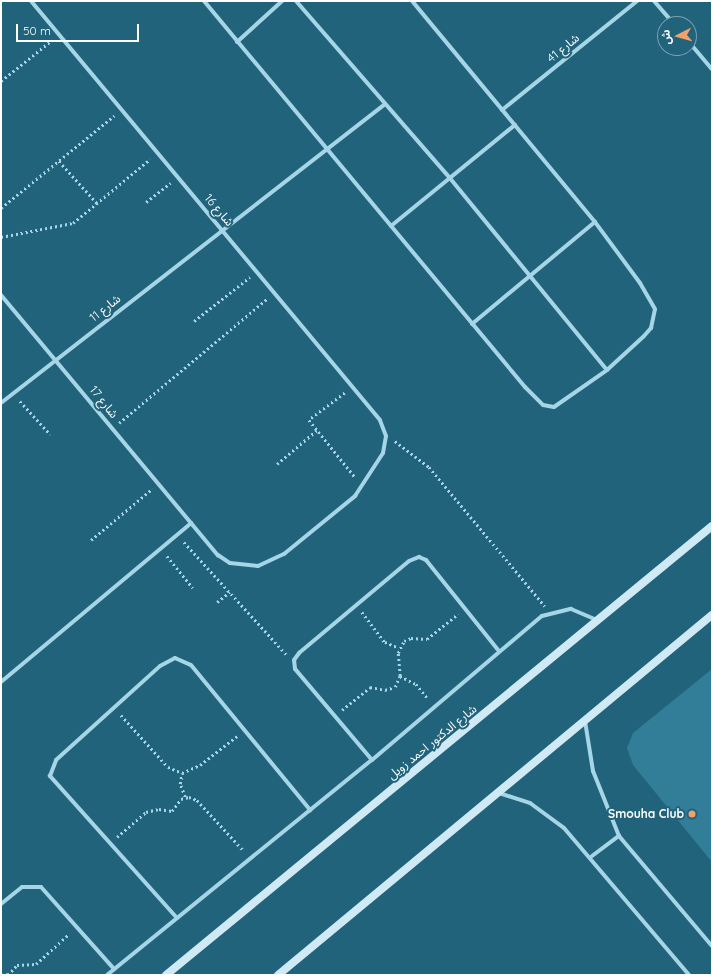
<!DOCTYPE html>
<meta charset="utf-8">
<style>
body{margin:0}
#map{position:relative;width:713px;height:976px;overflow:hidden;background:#22637c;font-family:Quicksand,"Noto Sans Arabic",sans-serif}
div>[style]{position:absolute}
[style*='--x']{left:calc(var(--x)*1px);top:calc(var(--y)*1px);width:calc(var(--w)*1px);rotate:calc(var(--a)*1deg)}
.green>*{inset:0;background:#327d98}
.path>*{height:2.5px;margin-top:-1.25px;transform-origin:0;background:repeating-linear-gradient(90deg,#a5d5e6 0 2px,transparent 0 5px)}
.street>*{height:4px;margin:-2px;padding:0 2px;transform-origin:2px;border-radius:2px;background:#a5d5e6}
.secondary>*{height:8px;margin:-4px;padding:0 4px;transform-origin:4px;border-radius:4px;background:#cfeaf5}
.dots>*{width:11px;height:11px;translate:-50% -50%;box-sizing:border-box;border:2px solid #22637c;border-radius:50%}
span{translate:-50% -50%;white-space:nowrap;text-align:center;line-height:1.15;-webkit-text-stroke:4px #22637c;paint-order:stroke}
.street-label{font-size:12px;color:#fff}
.poi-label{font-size:12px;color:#fff;font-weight:700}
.right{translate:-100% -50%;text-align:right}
.frame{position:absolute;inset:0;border:2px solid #fff;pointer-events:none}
.north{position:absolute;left:657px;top:16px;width:40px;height:40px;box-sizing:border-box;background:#22637c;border:1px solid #7aa1b0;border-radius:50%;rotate:264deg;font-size:11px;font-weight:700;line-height:16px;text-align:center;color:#fff}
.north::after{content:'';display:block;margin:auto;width:14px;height:18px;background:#f2a268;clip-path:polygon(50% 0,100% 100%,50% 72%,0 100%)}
.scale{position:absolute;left:16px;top:24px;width:123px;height:18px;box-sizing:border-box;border:2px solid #fff;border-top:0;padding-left:5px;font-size:12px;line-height:14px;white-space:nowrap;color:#fff;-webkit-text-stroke:3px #22637c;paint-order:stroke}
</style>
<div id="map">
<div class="green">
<div style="clip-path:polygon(712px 669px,712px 862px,633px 765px,627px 748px,633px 733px)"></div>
</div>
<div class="path">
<div style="--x:1;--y:81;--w:65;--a:-38.8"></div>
<div style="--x:59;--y:161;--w:57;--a:47.9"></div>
<div style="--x:146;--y:202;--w:31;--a:-38"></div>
<div style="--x:1;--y:208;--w:146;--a:-39.2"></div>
<div style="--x:1;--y:237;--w:73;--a:-11"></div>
<div style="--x:73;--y:223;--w:100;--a:-39.7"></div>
<div style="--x:194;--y:321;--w:71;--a:-38.2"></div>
<div style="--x:345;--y:393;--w:45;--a:143.1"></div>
<div style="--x:309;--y:420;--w:73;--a:51.1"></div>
<div style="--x:20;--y:401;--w:45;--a:47.7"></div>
<div style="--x:119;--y:423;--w:193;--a:-40"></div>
<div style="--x:395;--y:441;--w:43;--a:37.4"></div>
<div style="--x:429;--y:467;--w:181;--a:50.2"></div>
<div style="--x:277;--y:464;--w:52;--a:-40.4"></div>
<div style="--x:91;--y:540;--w:80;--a:-39.9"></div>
<div style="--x:184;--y:542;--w:153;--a:47.7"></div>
<div style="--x:167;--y:556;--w:41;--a:50.9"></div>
<div style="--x:217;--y:602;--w:16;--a:-38"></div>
<div style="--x:362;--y:612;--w:38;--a:53"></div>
<div style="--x:385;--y:642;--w:15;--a:23"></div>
<div style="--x:400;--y:676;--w:18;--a:27"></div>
<div style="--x:416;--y:684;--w:19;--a:51"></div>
<div style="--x:342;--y:710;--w:36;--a:-39"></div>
<div style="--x:370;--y:687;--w:15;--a:11"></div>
<div style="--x:385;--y:690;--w:10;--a:-17"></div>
<div style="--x:395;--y:687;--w:12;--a:-66"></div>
<div style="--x:400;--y:676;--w:23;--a:-95"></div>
<div style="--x:398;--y:653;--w:13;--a:-63"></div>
<div style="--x:404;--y:641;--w:8;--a:-23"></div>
<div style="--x:411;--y:638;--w:16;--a:4"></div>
<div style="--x:427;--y:639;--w:40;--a:-39"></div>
<div style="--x:121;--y:715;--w:70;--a:47.9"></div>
<div style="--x:168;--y:767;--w:15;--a:23"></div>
<div style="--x:185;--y:797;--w:14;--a:-111"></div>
<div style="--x:180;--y:784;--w:11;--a:-80"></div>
<div style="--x:182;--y:773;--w:20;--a:-24"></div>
<div style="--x:200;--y:765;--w:47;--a:-38.1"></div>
<div style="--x:117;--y:837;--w:38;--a:-41"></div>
<div style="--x:146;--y:812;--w:13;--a:-13"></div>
<div style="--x:159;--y:809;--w:13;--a:9"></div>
<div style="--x:172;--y:811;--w:15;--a:-53"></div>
<div style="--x:181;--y:799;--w:8;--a:-14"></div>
<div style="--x:189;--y:797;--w:9;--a:21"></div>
<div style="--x:197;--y:800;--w:69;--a:47.3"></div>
<div style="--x:1;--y:975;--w:7;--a:-8"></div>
<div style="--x:8;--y:975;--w:13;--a:-48"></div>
<div style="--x:17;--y:965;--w:19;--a:-3"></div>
<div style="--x:36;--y:964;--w:45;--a:-42.3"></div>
</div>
<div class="street">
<div style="--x:204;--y:1;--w:502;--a:50.25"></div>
<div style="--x:525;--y:387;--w:25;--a:45"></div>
<div style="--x:543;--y:405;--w:11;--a:10"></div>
<div style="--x:554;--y:407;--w:65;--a:-34.9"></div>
<div style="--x:607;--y:370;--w:50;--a:-42.6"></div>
<div style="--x:644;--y:336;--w:11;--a:-49"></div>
<div style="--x:651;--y:328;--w:19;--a:-78"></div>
<div style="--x:655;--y:309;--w:30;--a:-120"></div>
<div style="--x:640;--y:283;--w:76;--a:-126.4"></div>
<div style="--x:595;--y:222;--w:287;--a:-129.6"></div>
<div style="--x:296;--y:1;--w:233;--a:49"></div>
<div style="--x:449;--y:177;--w:249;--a:50.7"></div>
<div style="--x:654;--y:1;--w:30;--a:49"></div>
<div style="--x:237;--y:42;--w:61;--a:-42.3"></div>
<div style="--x:689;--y:42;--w:35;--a:50"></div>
<div style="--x:502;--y:110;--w:174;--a:-38.9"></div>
<div style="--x:391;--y:226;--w:160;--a:-39.2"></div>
<div style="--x:1;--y:295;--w:339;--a:50.2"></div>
<div style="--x:218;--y:555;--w:14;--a:34"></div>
<div style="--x:230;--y:563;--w:28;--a:6"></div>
<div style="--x:258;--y:566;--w:29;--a:-25"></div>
<div style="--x:284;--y:554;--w:92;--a:-39.2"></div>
<div style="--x:355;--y:496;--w:51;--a:-56.9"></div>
<div style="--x:383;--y:453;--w:17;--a:-80"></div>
<div style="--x:386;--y:436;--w:17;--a:-111"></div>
<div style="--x:380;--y:420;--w:545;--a:-129.79"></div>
<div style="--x:472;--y:324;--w:160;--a:-39.7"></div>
<div style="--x:1;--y:403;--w:485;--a:-37.9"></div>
<div style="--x:1;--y:682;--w:248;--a:-39.9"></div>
<div style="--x:585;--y:721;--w:51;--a:80.9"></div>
<div style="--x:593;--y:771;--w:70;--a:68.2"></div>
<div style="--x:619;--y:836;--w:144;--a:49.8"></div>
<div style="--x:372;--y:760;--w:119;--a:-130.2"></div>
<div style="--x:295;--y:669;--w:9;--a:-96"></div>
<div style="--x:294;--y:660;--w:9;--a:-54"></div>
<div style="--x:299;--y:653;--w:143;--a:-39.9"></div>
<div style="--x:409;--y:561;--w:11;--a:-22"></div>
<div style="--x:419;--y:557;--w:8;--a:23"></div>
<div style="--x:426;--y:560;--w:115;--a:51.3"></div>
<div style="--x:499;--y:793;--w:33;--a:18"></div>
<div style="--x:530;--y:803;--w:42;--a:36.3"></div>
<div style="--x:564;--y:828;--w:193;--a:49.6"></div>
<div style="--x:592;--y:856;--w:34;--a:-37"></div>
<div style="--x:1;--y:904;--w:27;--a:-39"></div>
<div style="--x:22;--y:887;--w:19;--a:0"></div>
<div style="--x:41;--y:887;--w:110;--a:48.3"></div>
<div style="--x:177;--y:918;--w:191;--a:-131.8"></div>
<div style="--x:50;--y:776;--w:17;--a:-69"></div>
<div style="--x:56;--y:760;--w:140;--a:-42.1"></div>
<div style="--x:160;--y:666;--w:17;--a:-28"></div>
<div style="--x:175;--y:658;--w:17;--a:24"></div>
<div style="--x:191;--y:665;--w:188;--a:50.6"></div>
<div style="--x:107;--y:975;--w:341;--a:-39.1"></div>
<div style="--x:372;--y:760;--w:223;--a:-40.3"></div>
<div style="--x:542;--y:616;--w:30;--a:-14"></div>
<div style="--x:571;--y:609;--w:30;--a:23"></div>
</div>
<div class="secondary">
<div style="--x:166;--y:975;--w:707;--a:-39.43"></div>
<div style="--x:278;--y:975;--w:564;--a:-39.68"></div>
</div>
<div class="dots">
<div style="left:692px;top:814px;background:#f2a268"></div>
</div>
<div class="street-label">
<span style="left:563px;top:48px;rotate:-39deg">شارع 41</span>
<span style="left:219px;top:210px;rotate:50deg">شارع 16</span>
<span style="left:105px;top:308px;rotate:-38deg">شارع 11</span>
<span style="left:104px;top:402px;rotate:51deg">شارع 17</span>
<span style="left:432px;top:742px;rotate:-39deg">شارع الدكتور احمد زويل</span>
</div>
<div class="poi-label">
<span class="right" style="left:684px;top:814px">Smouha Club</span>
</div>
<div class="frame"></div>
<div class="north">ش</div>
<div class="scale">50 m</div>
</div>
